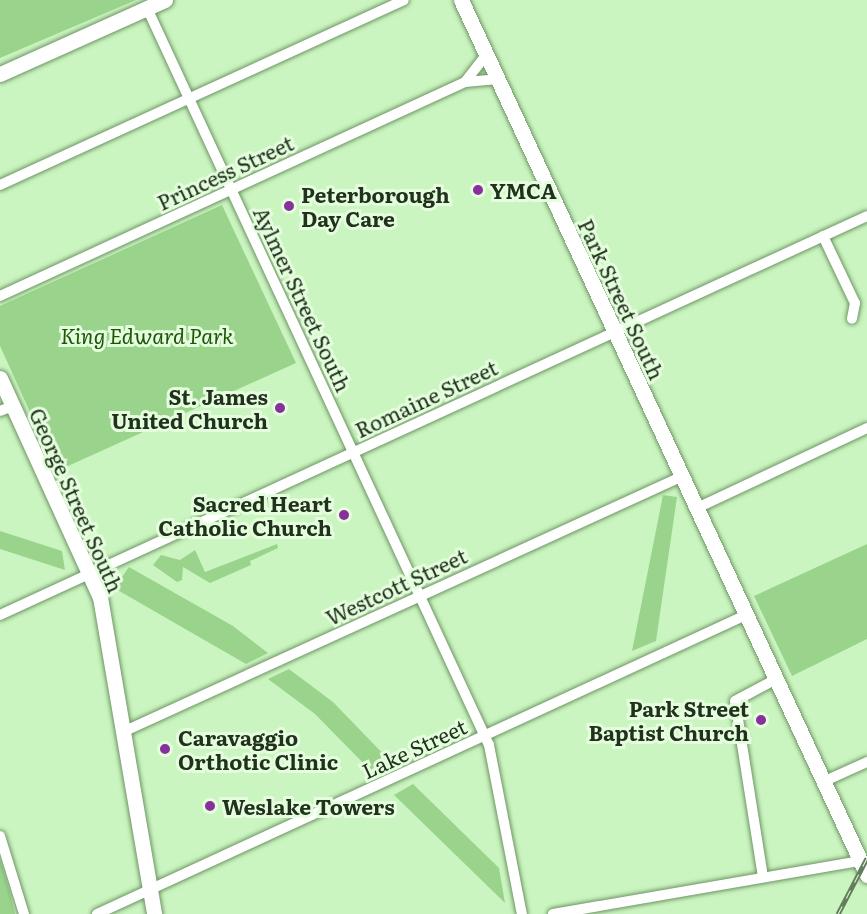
<!DOCTYPE html>
<style>
body{margin:0}
#map{position:relative;width:867px;height:914px;overflow:hidden;background:#cbf5c0;font-family:Literata,serif}
div>[style]{position:absolute}
[style*='--x']{left:calc(var(--x)*1px);top:calc(var(--y)*1px);width:calc(var(--w)*1px);rotate:calc(var(--a)*1deg)}
.green>*{inset:0;background:#9ad48c}
.roads{filter:drop-shadow(0 0 2px #6e9565) drop-shadow(0 0 2px #6e9565)}
.street>*{height:10px;margin:-5px;padding:0 5px;transform-origin:5px;border-radius:5px;background:#fff}
.secondary>*{height:15px;margin:-7.5px;padding:0 7.5px;transform-origin:7.5px;border-radius:7.5px;background:#fff}
.rail>*{height:5px;margin-top:-2.5px;transform-origin:0;background:repeating-linear-gradient(90deg,#e4fddd 0 9px,#647e5d 0 18px);box-sizing:border-box;border-block:2px solid #647e5d}
.dots>*{width:16px;height:16px;translate:-50% -50%;box-sizing:border-box;border:3px solid #e4fddd;border-radius:50%}
span{translate:-50% -50%;white-space:nowrap;text-align:center;line-height:1.15;-webkit-text-stroke:6px #e4fddd;paint-order:stroke}
.street-label{font-size:21px;color:#21311d}
.poi-label{font-size:21px;color:#21311d;font-weight:700}
.left{translate:0 -50%;text-align:left}
.right{translate:-100% -50%;text-align:right}
.park-label{font-size:21px;color:#1e5609;font-style:italic}
</style>
<div id="map">
<div class="green">
<div style="clip-path:polygon(0 0,136px 0,0 58px)"></div>
<div style="clip-path:polygon(222px 205px,296px 363px,57px 471px,0 346px,0 306px)"></div>
<div style="clip-path:polygon(663px 495px,677px 497px,656px 641px,632px 651px)"></div>
<div style="clip-path:polygon(0 531px,62px 551px,65px 570px,0 549px)"></div>
<div style="clip-path:polygon(277px 544px,278px 548px,250px 561px,251px 565px,210px 583px,183px 567px,182px 580px,177px 582px,153px 565px,161px 555px,180px 560px,195px 550px,205px 572px)"></div>
<div style="clip-path:polygon(867px 544px,867px 639px,792px 676px,754px 596px)"></div>
<div style="clip-path:polygon(129px 567px,233px 626px,268px 653px,246px 664px,114px 588px)"></div>
<div style="clip-path:polygon(289px 669px,333px 702px,392px 763px,373px 773px,315px 714px,268px 679px)"></div>
<div style="clip-path:polygon(413px 784px,499px 868px,505px 903px,394px 795px)"></div>
<div style="clip-path:polygon(0 859px,10px 893px,15px 914px,0 914px)"></div>
</div>
<div class="roads">
<div class="street">
<div style="--x:147;--y:8;--w:812;--a:65.11"></div>
<div style="--x:489;--y:745;--w:172;--a:79"></div>
<div style="--x:465;--y:82;--w:33;--a:-5"></div>
<div style="--x:0;--y:185;--w:444;--a:-24.6"></div>
<div style="--x:823;--y:236;--w:74;--a:64.5"></div>
<div style="--x:855;--y:303;--w:16;--a:101"></div>
<div style="--x:0;--y:296;--w:512;--a:-24.71"></div>
<div style="--x:465;--y:82;--w:36;--a:-52"></div>
<div style="--x:0;--y:411;--w:14;--a:-21"></div>
<div style="--x:697;--y:508;--w:188;--a:-25.2"></div>
<div style="--x:0;--y:615;--w:954;--a:-24.71"></div>
<div style="--x:125;--y:731;--w:614;--a:-24.56"></div>
<div style="--x:825;--y:781;--w:46;--a:-24.3"></div>
<div style="--x:0;--y:836;--w:82;--a:72.9"></div>
<div style="--x:763;--y:877;--w:178;--a:-99"></div>
<div style="--x:735;--y:701;--w:47;--a:-28.2"></div>
<div style="--x:97;--y:914;--w:715;--a:-24.74"></div>
<div style="--x:553;--y:914;--w:312;--a:-9.8"></div>
</div>
<div class="secondary">
<div style="--x:461;--y:0;--w:965;--a:65.11"></div>
<div style="--x:0;--y:74;--w:181;--a:-24.2"></div>
<div style="--x:0;--y:378;--w:241;--a:65.5"></div>
<div style="--x:100;--y:597;--w:322;--a:80.3"></div>
</div>
</div>
<div class="rail">
<div style="--x:838;--y:914;--w:63;--a:-62.6"></div>
</div>
<div class="dots">
<div style="left:478px;top:190px;background:#88309c"></div>
<div style="left:289px;top:206px;background:#88309c"></div>
<div style="left:280px;top:408px;background:#88309c"></div>
<div style="left:344px;top:515px;background:#88309c"></div>
<div style="left:761px;top:720px;background:#88309c"></div>
<div style="left:165px;top:749px;background:#88309c"></div>
<div style="left:210px;top:806px;background:#88309c"></div>
</div>
<div class="street-label">
<span style="left:225px;top:172px;rotate:-25deg">Princess Street</span>
<span style="left:303px;top:299px;rotate:65deg">Aylmer Street South</span>
<span style="left:622px;top:299px;rotate:65deg">Park Street South</span>
<span style="left:426px;top:398px;rotate:-25deg">Romaine Street</span>
<span style="left:77px;top:500px;rotate:66deg">George Street South</span>
<span style="left:396px;top:586px;rotate:-25deg">Westcott Street</span>
<span style="left:414px;top:748px;rotate:-25deg">Lake Street</span>
</div>
<div class="poi-label">
<span class="left" style="left:490px;top:190px">YMCA</span>
<span class="left" style="left:301px;top:206px">Peterborough<br>Day Care</span>
<span class="right" style="left:268px;top:408px">St. James<br>United Church</span>
<span class="right" style="left:332px;top:515px">Sacred Heart<br>Catholic Church</span>
<span class="right" style="left:749px;top:720px">Park Street<br>Baptist Church</span>
<span class="left" style="left:178px;top:749px">Caravaggio<br>Orthotic Clinic</span>
<span class="left" style="left:222px;top:806px">Weslake Towers</span>
</div>
<div class="park-label">
<span style="left:147px;top:335px">King Edward Park</span>
</div>
</div>
